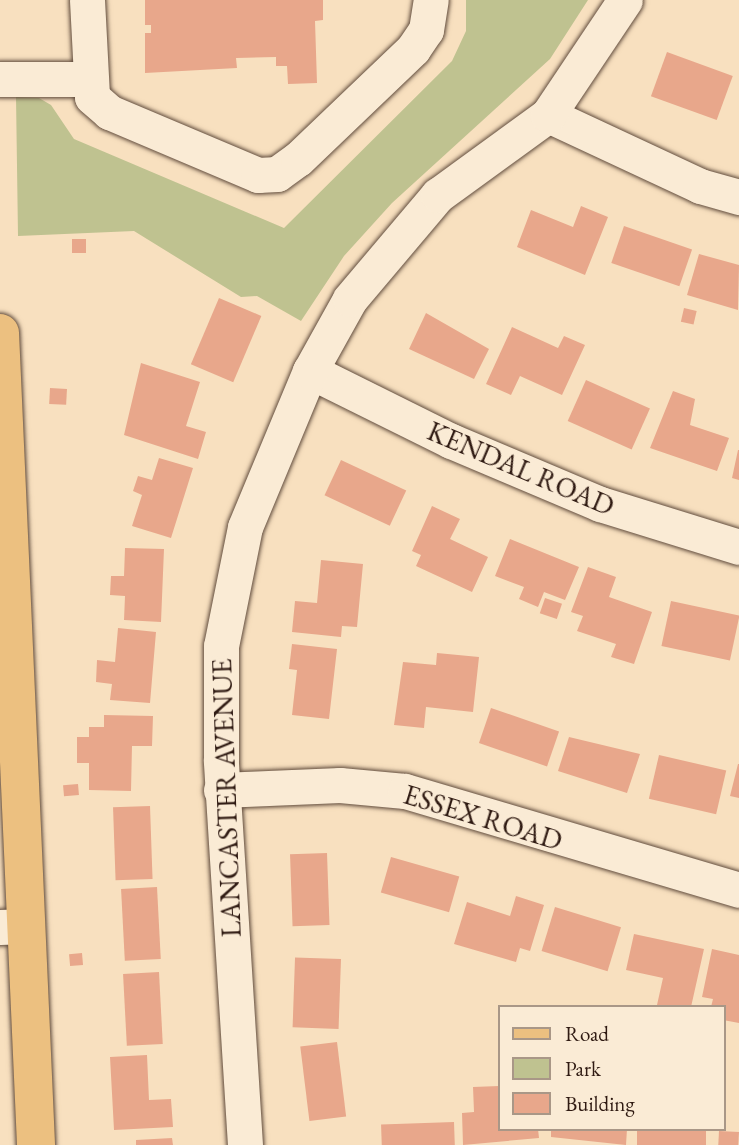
<!DOCTYPE html>
<style>
body{margin:0}
#map{position:relative;width:739px;height:1145px;overflow:hidden;background:#f8e0bf;font-family:"EB Garamond",serif}
div>[style]{position:absolute}
[style*='--x']{left:calc(var(--x)*1px);top:calc(var(--y)*1px);width:calc(var(--w)*1px);rotate:calc(var(--a)*1deg)}
.green>*{inset:0;background:#bfc290}
.building>*{inset:0;background:#e8a78b;transform-origin:0 0}
.roads{filter:drop-shadow(0 0 2px #614c3d) drop-shadow(0 0 2px #614c3d)}
.minor>*{height:35px;margin:-17.5px;padding:0 17.5px;transform-origin:17.5px;border-radius:17.5px;background:#faebd5}
.major>*{height:38px;margin:-19px;padding:0 19px;transform-origin:19px;border-radius:19px;background:#ecc080}
span{translate:-50% -50%;white-space:nowrap;text-align:center;line-height:1.15;-webkit-text-stroke:7px #faebd5;paint-order:stroke}
.street-label{font-size:28px;color:#2f1a12}
.legend{position:absolute;left:498px;top:1005px;width:228px;height:126px;box-sizing:border-box;background:#faebd5;border:2px solid #a99787;margin:0;padding:9px 12px;list-style:none;font-size:21px;color:#2f1a12}
.legend li{display:flex;align-items:center;gap:14px;height:35px}
.legend b{width:35px;border:2px solid #a99787}
</style>
<div id="map">
<div class="green">
<div style="clip-path:polygon(466px 0,588px 0,550px 59px,392px 203px,344px 256px,301px 321px,257px 296px,241px 297px,134px 231px,18px 236px,16px 97px,39px 98px,51px 105px,74px 139px,284px 228px,452px 61px,466px 31px)"></div>
</div>
<div class="building">
<div style="clip-path:polygon(145px 0,323px 0,323px 20px,315px 21px,317px 83px,288px 84px,287px 66px,276px 66px,276px 57px,236px 58px,237px 68px,145px 73px,145px 33px,151px 33px,151px 25px,145px 25px)"></div>
<div style="left:667px;top:52px;width:70px;height:47px;rotate:20deg"></div>
<div style="clip-path:polygon(581px 206px,608px 217px,585px 275px,517px 247px,531px 210px,573px 227px)"></div>
<div style="left:624px;top:226px;width:72px;height:39px;rotate:19deg"></div>
<div style="left:72px;top:239px;width:14px;height:14px"></div>
<div style="clip-path:polygon(699px 254px,739px 265px,738px 310px,687px 295px)"></div>
<div style="left:219px;top:298px;width:46px;height:72px;rotate:23deg"></div>
<div style="left:684px;top:308px;width:13px;height:14px;rotate:13deg"></div>
<div style="clip-path:polygon(426px 313px,489px 349px,474px 379px,409px 349px)"></div>
<div style="clip-path:polygon(512px 327px,558px 348px,564px 336px,585px 345px,562px 395px,520px 376px,511px 395px,486px 384px)"></div>
<div style="clip-path:polygon(141px 363px,200px 382px,186px 426px,206px 432px,198px 459px,124px 435px)"></div>
<div style="left:586px;top:380px;width:70px;height:45px;rotate:24deg"></div>
<div style="left:50px;top:388px;width:17px;height:16px;rotate:3deg"></div>
<div style="clip-path:polygon(673px 391px,695px 399px,690px 425px,729px 438px,717px 471px,650px 448px)"></div>
<div style="clip-path:polygon(738px 450px,739px 450px,739px 480px,732px 478px)"></div>
<div style="clip-path:polygon(159px 458px,193px 468px,171px 538px,132px 526px,142px 495px,133px 491px,138px 476px,152px 480px)"></div>
<div style="left:341px;top:460px;width:72px;height:39px;rotate:25deg"></div>
<div style="clip-path:polygon(432px 506px,460px 519px,450px 539px,488px 557px,472px 592px,416px 566px,421px 555px,412px 551px)"></div>
<div style="clip-path:polygon(510px 539px,579px 567px,565px 600px,544px 592px,538px 607px,519px 599px,524px 587px,495px 576px)"></div>
<div style="clip-path:polygon(125px 548px,164px 549px,161px 622px,124px 620px,125px 596px,110px 595px,111px 576px,124px 576px)"></div>
<div style="clip-path:polygon(321px 560px,363px 564px,357px 627px,342px 626px,341px 637px,292px 632px,295px 601px,317px 603px)"></div>
<div style="clip-path:polygon(588px 567px,616px 577px,609px 597px,652px 612px,634px 664px,611px 657px,616px 644px,577px 631px,583px 616px,571px 612px)"></div>
<div style="left:545px;top:598px;width:18px;height:16px;rotate:19deg"></div>
<div style="left:671px;top:601px;width:70px;height:46px;rotate:12deg"></div>
<div style="clip-path:polygon(118px 628px,156px 632px,150px 703px,110px 700px,112px 684px,96px 682px,97px 660px,115px 662px)"></div>
<div style="clip-path:polygon(292px 644px,337px 649px,329px 719px,292px 715px,297px 670px,289px 669px)"></div>
<div style="clip-path:polygon(437px 653px,479px 657px,473px 712px,426px 707px,424px 728px,394px 725px,403px 662px,436px 665px)"></div>
<div style="left:491px;top:708px;width:72px;height:37px;rotate:19deg"></div>
<div style="clip-path:polygon(104px 715px,153px 716px,152px 746px,132px 746px,131px 791px,89px 790px,89px 763px,77px 763px,77px 737px,89px 737px,89px 727px,104px 727px)"></div>
<div style="clip-path:polygon(569px 737px,640px 754px,627px 793px,558px 771px)"></div>
<div style="left:659px;top:755px;width:69px;height:45px;rotate:13deg"></div>
<div style="clip-path:polygon(738px 764px,739px 764px,739px 798px,730px 796px)"></div>
<div style="left:78px;top:784px;width:11px;height:15px;rotate:85deg"></div>
<div style="left:150px;top:806px;width:73px;height:37px;rotate:88deg"></div>
<div style="left:327px;top:853px;width:72px;height:37px;rotate:88deg"></div>
<div style="left:391px;top:857px;width:71px;height:37px;rotate:16deg"></div>
<div style="left:157px;top:887px;width:72px;height:36px;rotate:87deg"></div>
<div style="clip-path:polygon(516px 896px,544px 905px,530px 951px,520px 948px,516px 962px,454px 944px,467px 902px,510px 916px)"></div>
<div style="left:555px;top:907px;width:69px;height:46px;rotate:17deg"></div>
<div style="clip-path:polygon(634px 934px,704px 949px,691px 1007px,657px 1005px,663px 978px,626px 970px)"></div>
<div style="clip-path:polygon(712px 949px,739px 955px,739px 1023px,723px 1020px,723px 1007px,711px 1007px,713px 999px,702px 997px)"></div>
<div style="left:82px;top:953px;width:12px;height:13px;rotate:85deg"></div>
<div style="left:341px;top:959px;width:70px;height:46px;rotate:92deg"></div>
<div style="left:159px;top:972px;width:72px;height:36px;rotate:87deg"></div>
<div style="left:337px;top:1042px;width:75px;height:37px;rotate:83deg"></div>
<div style="clip-path:polygon(147px 1055px,149px 1100px,171px 1099px,173px 1127px,114px 1130px,110px 1057px)"></div>
<div style="clip-path:polygon(499px 1086px,499px 1129px,538px 1129px,539px 1138px,463px 1145px,462px 1113px,474px 1112px,473px 1087px)"></div>
<div style="left:454px;top:1122px;width:23px;height:73px;rotate:88deg"></div>
<div style="clip-path:polygon(551px 1129px,627px 1129px,626px 1145px,551px 1137px)"></div>
<div style="left:637px;top:1129px;width:69px;height:16px"></div>
<div style="left:719px;top:1131px;width:20px;height:14px;rotate:3deg"></div>
<div style="clip-path:polygon(172px 1138px,173px 1145px,136px 1145px,136px 1140px)"></div>
</div>
<div class="roads">
<div class="minor">
<div style="--x:87;--y:0;--w:97;--a:87"></div>
<div style="--x:92;--y:97;--w:23;--a:41"></div>
<div style="--x:109;--y:112;--w:162;--a:22.9"></div>
<div style="--x:258;--y:175;--w:19;--a:-3"></div>
<div style="--x:277;--y:174;--w:26;--a:-36"></div>
<div style="--x:298;--y:159;--w:159;--a:-43.7"></div>
<div style="--x:413;--y:49;--w:23;--a:-56"></div>
<div style="--x:426;--y:30;--w:30;--a:-81"></div>
<div style="--x:0;--y:79;--w:89;--a:0"></div>
<div style="--x:548;--y:115;--w:168;--a:25"></div>
<div style="--x:700;--y:186;--w:41;--a:15.8"></div>
<div style="--x:310;--y:371;--w:157;--a:26.4"></div>
<div style="--x:451;--y:441;--w:162;--a:22.9"></div>
<div style="--x:600;--y:504;--w:145;--a:17.2"></div>
<div style="--x:221;--y:790;--w:119;--a:-2.4"></div>
<div style="--x:340;--y:785;--w:65;--a:5.3"></div>
<div style="--x:405;--y:791;--w:348;--a:16.5"></div>
<div style="--x:0;--y:927;--w:26;--a:-2"></div>
<div style="--x:245;--y:1145;--w:386;--a:-93.6"></div>
<div style="--x:221;--y:760;--w:114;--a:-90"></div>
<div style="--x:221;--y:646;--w:121;--a:-78.6"></div>
<div style="--x:245;--y:527;--w:169;--a:-67.4"></div>
<div style="--x:310;--y:371;--w:82;--a:-60.9"></div>
<div style="--x:350;--y:299;--w:136;--a:-49.8"></div>
<div style="--x:438;--y:195;--w:136;--a:-36"></div>
<div style="--x:548;--y:115;--w:138;--a:-56.2"></div>
</div>
<div class="major">
<div style="--x:0;--y:333;--w:813;--a:87.46"></div>
</div>
</div>
<div class="street-label">
<span style="left:521px;top:468px;rotate:23deg">KENDAL ROAD</span>
<span style="left:226px;top:798px;rotate:-92deg">LANCASTER AVENUE</span>
<span style="left:483px;top:817px;rotate:17deg">ESSEX ROAD</span>
</div>
<ul class="legend">
<li><b style="height:9px;background:#ecc080"></b>Road</li>
<li><b style="height:19px;background:#bfc290"></b>Park</li>
<li><b style="height:19px;background:#e8a78b"></b>Building</li>
</ul>
</div>
